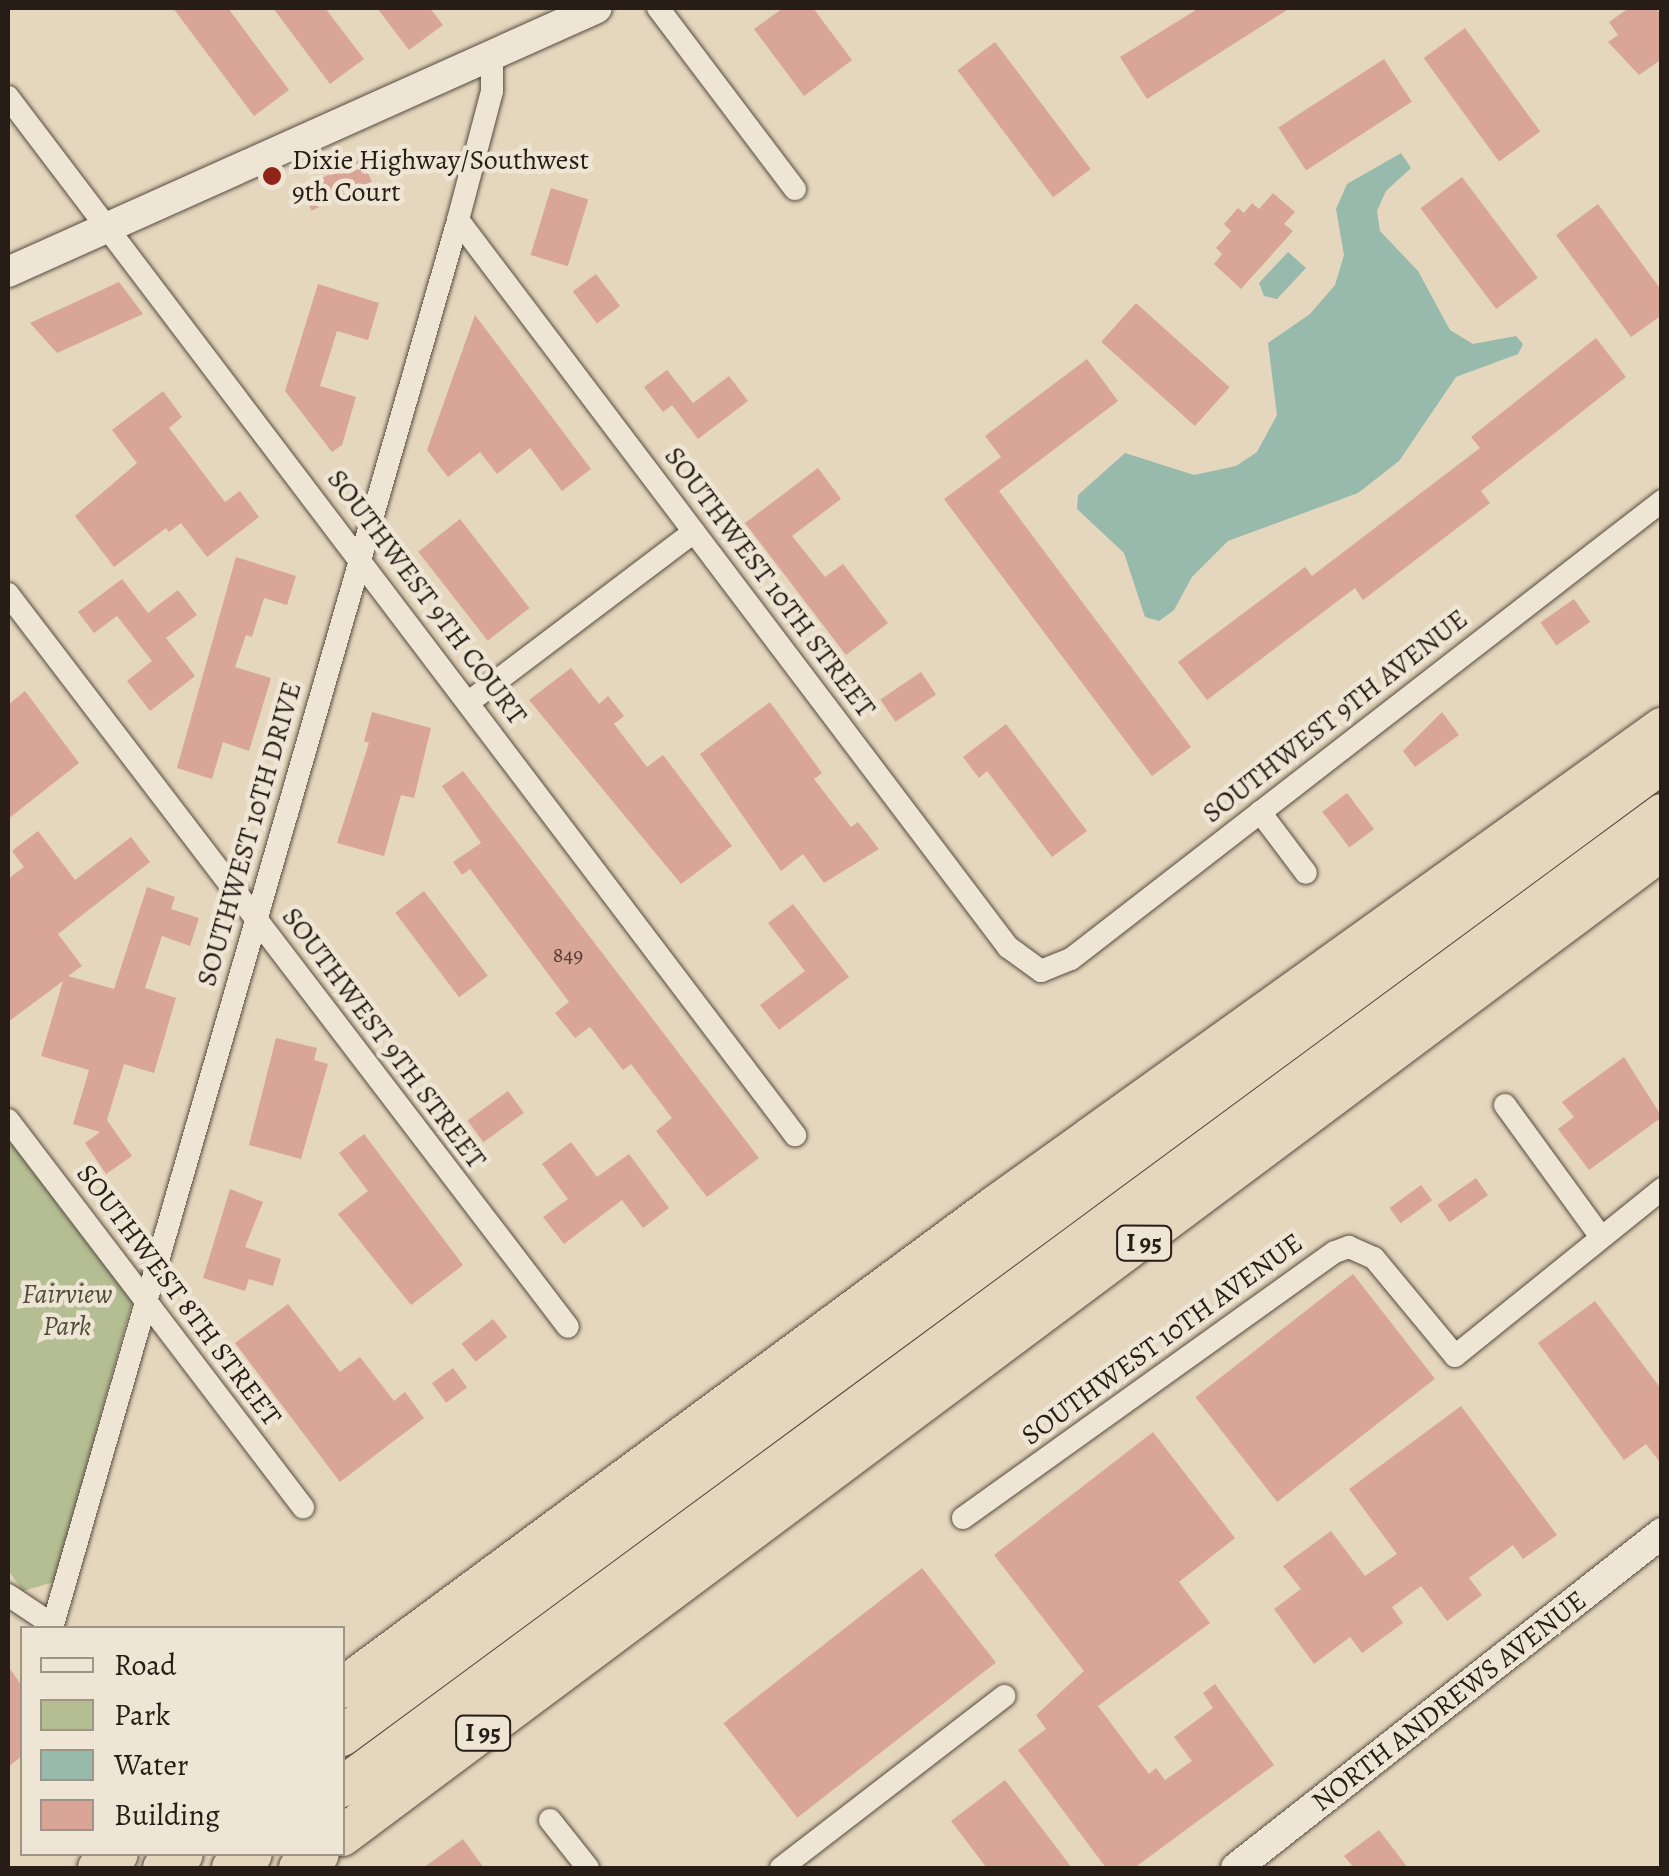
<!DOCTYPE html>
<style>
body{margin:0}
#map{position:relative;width:1669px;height:1876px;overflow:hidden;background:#e5d7bd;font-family:Alegreya,serif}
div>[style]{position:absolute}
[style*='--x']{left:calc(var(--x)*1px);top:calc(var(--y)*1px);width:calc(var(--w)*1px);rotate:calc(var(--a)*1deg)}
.green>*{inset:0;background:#b4be92}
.water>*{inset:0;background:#97baac}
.building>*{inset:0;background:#d8a596;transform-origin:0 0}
.roads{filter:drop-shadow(0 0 2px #564b40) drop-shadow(0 0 2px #564b40)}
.street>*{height:22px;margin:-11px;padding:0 11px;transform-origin:11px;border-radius:11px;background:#eee5d4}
.secondary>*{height:30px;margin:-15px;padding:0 15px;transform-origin:15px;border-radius:15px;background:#eee5d4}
.highway>*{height:40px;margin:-20px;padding:0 20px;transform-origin:20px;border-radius:20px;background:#e5d7bd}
.dots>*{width:28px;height:28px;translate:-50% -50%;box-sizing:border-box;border:5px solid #eee5d4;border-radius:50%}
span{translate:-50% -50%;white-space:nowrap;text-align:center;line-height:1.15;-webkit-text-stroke:9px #eee5d4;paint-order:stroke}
.number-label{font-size:22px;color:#533e36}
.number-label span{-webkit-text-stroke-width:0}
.shield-label span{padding:2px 8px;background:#eee5d4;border:2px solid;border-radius:8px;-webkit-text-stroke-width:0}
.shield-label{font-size:25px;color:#271c16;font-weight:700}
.poi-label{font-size:28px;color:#271c16}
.left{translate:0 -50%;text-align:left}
.street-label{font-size:28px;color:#271c16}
.park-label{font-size:28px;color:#514d3b;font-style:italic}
.frame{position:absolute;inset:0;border:10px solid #271c16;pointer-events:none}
.legend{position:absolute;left:20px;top:1626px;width:325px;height:230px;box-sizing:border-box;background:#eee5d4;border:2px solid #9e9588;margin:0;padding:12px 18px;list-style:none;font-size:30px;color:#271c16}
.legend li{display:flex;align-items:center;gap:20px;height:50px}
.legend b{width:50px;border:2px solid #9e9588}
</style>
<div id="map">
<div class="green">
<div style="clip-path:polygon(8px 1136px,133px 1299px,54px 1582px,23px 1591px,8px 1570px)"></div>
</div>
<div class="water">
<div style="clip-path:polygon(1401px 153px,1411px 168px,1386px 191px,1377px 211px,1380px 231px,1418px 271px,1450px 330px,1473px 344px,1516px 336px,1523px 344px,1518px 354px,1456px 377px,1399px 461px,1358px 493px,1228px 541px,1192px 577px,1174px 610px,1159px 621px,1145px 617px,1124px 553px,1077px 509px,1078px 495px,1125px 453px,1194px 475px,1236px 466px,1257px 452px,1277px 415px,1268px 343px,1310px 314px,1335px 285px,1344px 255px,1336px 209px,1347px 184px)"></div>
<div style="clip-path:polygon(1288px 252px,1306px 268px,1277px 299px,1264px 296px,1259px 283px)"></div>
</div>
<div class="building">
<div style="clip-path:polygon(173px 8px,228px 8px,289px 90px,254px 116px)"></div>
<div style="clip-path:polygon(273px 8px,325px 8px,364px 59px,330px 84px)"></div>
<div style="clip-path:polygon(377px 8px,430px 8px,443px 25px,409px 50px)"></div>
<div style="clip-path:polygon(783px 8px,813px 8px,852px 60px,804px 96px,754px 29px)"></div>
<div style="clip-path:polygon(1199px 8px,1290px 8px,1147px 99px,1120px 57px)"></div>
<div style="clip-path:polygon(1629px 8px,1656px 8px,1662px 16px,1662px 59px,1639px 75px,1608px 42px,1618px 35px,1609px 22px)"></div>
<div style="left:1465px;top:28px;width:128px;height:51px;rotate:54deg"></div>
<div style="left:995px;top:42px;width:159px;height:47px;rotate:53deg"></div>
<div style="left:1384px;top:59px;width:51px;height:126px;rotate:57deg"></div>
<div style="left:361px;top:159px;width:25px;height:67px;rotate:64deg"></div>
<div style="left:1462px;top:177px;width:126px;height:52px;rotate:53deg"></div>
<div style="left:551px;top:188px;width:39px;height:70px;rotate:17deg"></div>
<div style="clip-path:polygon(1273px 193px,1295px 212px,1284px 224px,1293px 231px,1241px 289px,1214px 264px,1222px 254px,1216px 248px,1231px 231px,1224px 224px,1238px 208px,1244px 213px,1252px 203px,1259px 209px)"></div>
<div style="clip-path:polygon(1598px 204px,1662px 291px,1662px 315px,1631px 337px,1556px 235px)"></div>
<div style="left:596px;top:274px;width:40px;height:29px;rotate:53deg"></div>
<div style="clip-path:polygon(119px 282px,143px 314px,57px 353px,30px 323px)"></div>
<div style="clip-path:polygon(318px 284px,379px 303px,368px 340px,337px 331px,320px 386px,356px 397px,342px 445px,332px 452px,285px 391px)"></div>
<div style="left:1136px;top:303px;width:126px;height:52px;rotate:42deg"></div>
<div style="clip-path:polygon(475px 315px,591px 469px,562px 491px,530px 448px,497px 474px,480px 452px,448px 477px,427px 450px)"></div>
<div style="clip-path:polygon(1596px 338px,1626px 377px,1481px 491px,1490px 503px,1363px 600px,1355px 588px,1207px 700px,1178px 662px,1305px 567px,1312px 576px,1480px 448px,1471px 437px)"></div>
<div style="clip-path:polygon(1087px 359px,1118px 401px,999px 491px,1191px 747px,1152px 776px,944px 499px,1001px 457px,985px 436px)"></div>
<div style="clip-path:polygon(667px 370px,693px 403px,729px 376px,748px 401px,698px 439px,672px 405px,663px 412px,644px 387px)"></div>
<div style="clip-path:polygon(163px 391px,182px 417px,169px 428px,194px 461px,225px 502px,240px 491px,259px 517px,207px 557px,181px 523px,169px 532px,166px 528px,114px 567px,75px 516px,137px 463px,112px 430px)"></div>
<div style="clip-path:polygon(818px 468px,841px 499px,792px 536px,825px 577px,843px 564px,888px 623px,846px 655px,745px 523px)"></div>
<div style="left:460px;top:519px;width:113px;height:53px;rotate:52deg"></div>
<div style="clip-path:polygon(236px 557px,296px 576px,287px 605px,264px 598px,252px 637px,246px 635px,235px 667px,271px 678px,249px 751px,223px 742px,212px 779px,177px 768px)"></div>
<div style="clip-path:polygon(122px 579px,148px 613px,178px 590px,197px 615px,166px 638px,195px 676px,150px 711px,127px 681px,152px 661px,117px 616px,94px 633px,78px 612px)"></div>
<div style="left:1574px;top:599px;width:28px;height:41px;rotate:55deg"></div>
<div style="clip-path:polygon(571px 668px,599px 704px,608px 696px,624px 716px,614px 724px,647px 767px,663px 755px,732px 846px,681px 884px,529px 700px)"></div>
<div style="left:921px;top:672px;width:27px;height:49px;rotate:56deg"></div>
<div style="clip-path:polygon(25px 691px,79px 763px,8px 819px,8px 705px)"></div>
<div style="clip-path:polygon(770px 702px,822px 773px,814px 779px,851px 827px,858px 822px,879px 849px,824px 883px,803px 854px,781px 871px,700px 754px)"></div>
<div style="clip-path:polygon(372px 712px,431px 728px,414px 798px,401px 795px,384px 856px,337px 843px,369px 743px,364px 741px)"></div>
<div style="clip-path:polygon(1442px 712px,1459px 735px,1415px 767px,1403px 751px)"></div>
<div style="clip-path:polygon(1006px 724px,1087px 831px,1052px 857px,987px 771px,979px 778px,963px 757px)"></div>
<div style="clip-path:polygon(463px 771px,759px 1158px,707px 1197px,656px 1131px,672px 1118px,631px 1064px,623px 1070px,590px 1027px,575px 1038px,555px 1013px,569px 1002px,470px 869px,462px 875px,453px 862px,481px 843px,442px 786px)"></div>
<div style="left:1347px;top:793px;width:45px;height:31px;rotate:53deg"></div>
<div style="clip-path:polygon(38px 831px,75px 880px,131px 837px,150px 862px,58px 934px,82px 966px,68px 976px,114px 989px,147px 887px,175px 897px,171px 909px,199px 918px,190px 946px,162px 936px,145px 988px,176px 998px,154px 1073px,124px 1064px,107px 1120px,132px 1156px,106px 1174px,85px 1143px,100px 1132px,73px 1124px,89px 1070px,41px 1056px,63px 981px,8px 1022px,8px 879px,24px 867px,12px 851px)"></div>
<div style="left:424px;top:891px;width:106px;height:36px;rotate:53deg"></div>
<div style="clip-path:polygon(793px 904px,849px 977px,779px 1030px,760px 1005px,805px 971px,768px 923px)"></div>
<div style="clip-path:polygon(276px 1038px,317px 1048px,314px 1060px,328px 1064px,301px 1159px,249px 1145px)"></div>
<div style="clip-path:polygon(1624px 1057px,1662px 1117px,1589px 1170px,1558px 1129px,1574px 1117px,1562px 1102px)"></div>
<div style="left:508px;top:1091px;width:27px;height:50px;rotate:54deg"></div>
<div style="clip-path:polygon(364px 1134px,463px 1265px,411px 1305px,338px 1214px,368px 1191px,339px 1153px)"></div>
<div style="clip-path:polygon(571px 1142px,597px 1177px,629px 1154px,669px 1208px,643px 1228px,622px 1200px,564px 1244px,543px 1217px,568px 1199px,542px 1164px)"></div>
<div style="left:1476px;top:1178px;width:21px;height:47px;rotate:55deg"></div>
<div style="left:1421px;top:1185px;width:19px;height:39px;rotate:54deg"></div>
<div style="clip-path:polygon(230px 1189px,263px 1202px,245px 1247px,281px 1259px,273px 1286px,249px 1279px,245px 1291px,203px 1278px)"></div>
<div style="left:1353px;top:1274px;width:133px;height:200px;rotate:52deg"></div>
<div style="clip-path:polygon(1595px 1301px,1662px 1390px,1662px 1465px,1646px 1444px,1624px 1460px,1538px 1343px)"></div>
<div style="clip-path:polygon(288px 1304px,340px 1372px,360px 1357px,394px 1401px,405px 1392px,424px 1418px,340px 1482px,235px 1343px)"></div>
<div style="left:493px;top:1319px;width:23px;height:40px;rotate:52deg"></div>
<div style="left:453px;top:1368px;width:24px;height:26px;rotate:54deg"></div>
<div style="clip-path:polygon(1461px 1406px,1557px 1535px,1523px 1559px,1513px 1545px,1469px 1578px,1482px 1595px,1447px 1621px,1421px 1586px,1392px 1607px,1403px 1623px,1362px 1653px,1350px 1637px,1314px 1664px,1274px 1609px,1301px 1589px,1283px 1566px,1331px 1531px,1365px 1576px,1397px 1554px,1349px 1489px)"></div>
<div style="clip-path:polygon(1153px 1432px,1235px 1538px,1179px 1582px,1210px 1623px,1098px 1706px,1149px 1774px,1156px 1768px,1165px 1780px,1192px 1761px,1174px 1737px,1213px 1708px,1203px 1693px,1215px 1684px,1274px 1765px,1134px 1868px,1106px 1868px,1018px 1750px,1046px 1729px,1036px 1715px,1084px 1671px,994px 1555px)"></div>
<div style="left:922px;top:1568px;width:120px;height:252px;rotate:52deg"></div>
<div style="clip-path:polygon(8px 1666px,22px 1686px,22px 1756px,8px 1767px)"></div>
<div style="clip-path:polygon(1005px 1780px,1072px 1868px,987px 1868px,951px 1821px)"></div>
<div style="clip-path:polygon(1379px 1830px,1408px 1868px,1354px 1868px,1344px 1856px)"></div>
<div style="clip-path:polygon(463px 1839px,484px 1868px,423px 1868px)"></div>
</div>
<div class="roads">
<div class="street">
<div style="--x:658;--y:8;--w:227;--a:52.9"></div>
<div style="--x:8;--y:97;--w:1303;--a:52.83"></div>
<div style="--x:458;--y:220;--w:912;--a:52.89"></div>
<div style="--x:1008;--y:947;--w:41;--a:36"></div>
<div style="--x:1041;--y:971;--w:32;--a:-22"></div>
<div style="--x:1071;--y:959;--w:748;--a:-37.77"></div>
<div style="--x:8;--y:594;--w:922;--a:52.62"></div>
<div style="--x:469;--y:702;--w:282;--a:-37.1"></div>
<div style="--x:1260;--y:812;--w:76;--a:53"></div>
<div style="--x:1505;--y:1105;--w:163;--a:54"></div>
<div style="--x:8;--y:1120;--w:487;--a:52.7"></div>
<div style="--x:963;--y:1518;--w:457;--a:-35.6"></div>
<div style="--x:1335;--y:1252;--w:15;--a:-20"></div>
<div style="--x:1349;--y:1247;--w:27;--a:24"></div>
<div style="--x:1374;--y:1258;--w:127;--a:50.4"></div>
<div style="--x:1455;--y:1356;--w:266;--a:-38.9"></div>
<div style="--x:8;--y:1595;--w:54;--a:33.7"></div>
<div style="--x:52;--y:1628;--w:1465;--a:-73.91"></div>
<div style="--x:458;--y:220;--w:133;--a:-75.2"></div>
<div style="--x:492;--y:91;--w:37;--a:-90"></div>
<div style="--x:550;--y:1820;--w:61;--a:51.6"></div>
<div style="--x:781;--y:1868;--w:282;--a:-37.6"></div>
</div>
<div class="secondary">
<div style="--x:8;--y:272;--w:645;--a:-24.14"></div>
<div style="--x:1236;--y:1868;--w:542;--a:-38.18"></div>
</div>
<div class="highway">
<div style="--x:342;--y:1688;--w:812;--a:-36.43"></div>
<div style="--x:995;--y:1206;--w:821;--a:-35.63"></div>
<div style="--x:342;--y:1736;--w:1640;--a:-36.39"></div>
<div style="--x:342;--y:1787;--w:1640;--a:-36.39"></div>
<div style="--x:342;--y:1836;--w:1648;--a:-36.76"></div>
<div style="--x:98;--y:1868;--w:24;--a:-35"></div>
<div style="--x:163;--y:1868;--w:24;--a:-35"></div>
<div style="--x:232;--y:1868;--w:24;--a:-35"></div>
<div style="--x:299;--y:1868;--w:24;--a:-35"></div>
</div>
</div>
<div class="dots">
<div style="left:272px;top:176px;background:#8f2418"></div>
</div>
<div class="number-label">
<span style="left:568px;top:956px">849</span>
</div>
<div class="shield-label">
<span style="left:1144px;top:1243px">I 95</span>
<span style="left:483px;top:1733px">I 95</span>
</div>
<div class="poi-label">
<span class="left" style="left:292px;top:176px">Dixie Highway/Southwest<br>9th Court</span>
</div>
<div class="street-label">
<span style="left:770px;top:582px;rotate:53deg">SOUTHWEST 10TH STREET</span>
<span style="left:427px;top:597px;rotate:53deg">SOUTHWEST 9TH COURT</span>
<span style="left:1335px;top:716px;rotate:-38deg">SOUTHWEST 9TH AVENUE</span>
<span style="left:249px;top:834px;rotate:-74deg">SOUTHWEST 10TH DRIVE</span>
<span style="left:384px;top:1038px;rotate:53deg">SOUTHWEST 9TH STREET</span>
<span style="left:179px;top:1295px;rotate:53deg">SOUTHWEST 8TH STREET</span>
<span style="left:1162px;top:1339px;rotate:-36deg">SOUTHWEST 10TH AVENUE</span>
<span style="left:1449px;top:1701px;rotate:-38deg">NORTH ANDREWS AVENUE</span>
</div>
<div class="park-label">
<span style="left:67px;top:1310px">Fairview<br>Park</span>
</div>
<div class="frame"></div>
<ul class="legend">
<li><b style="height:12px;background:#eee5d4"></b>Road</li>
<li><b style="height:28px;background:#b4be92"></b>Park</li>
<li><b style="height:28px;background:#97baac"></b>Water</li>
<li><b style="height:28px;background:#d8a596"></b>Building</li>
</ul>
</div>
